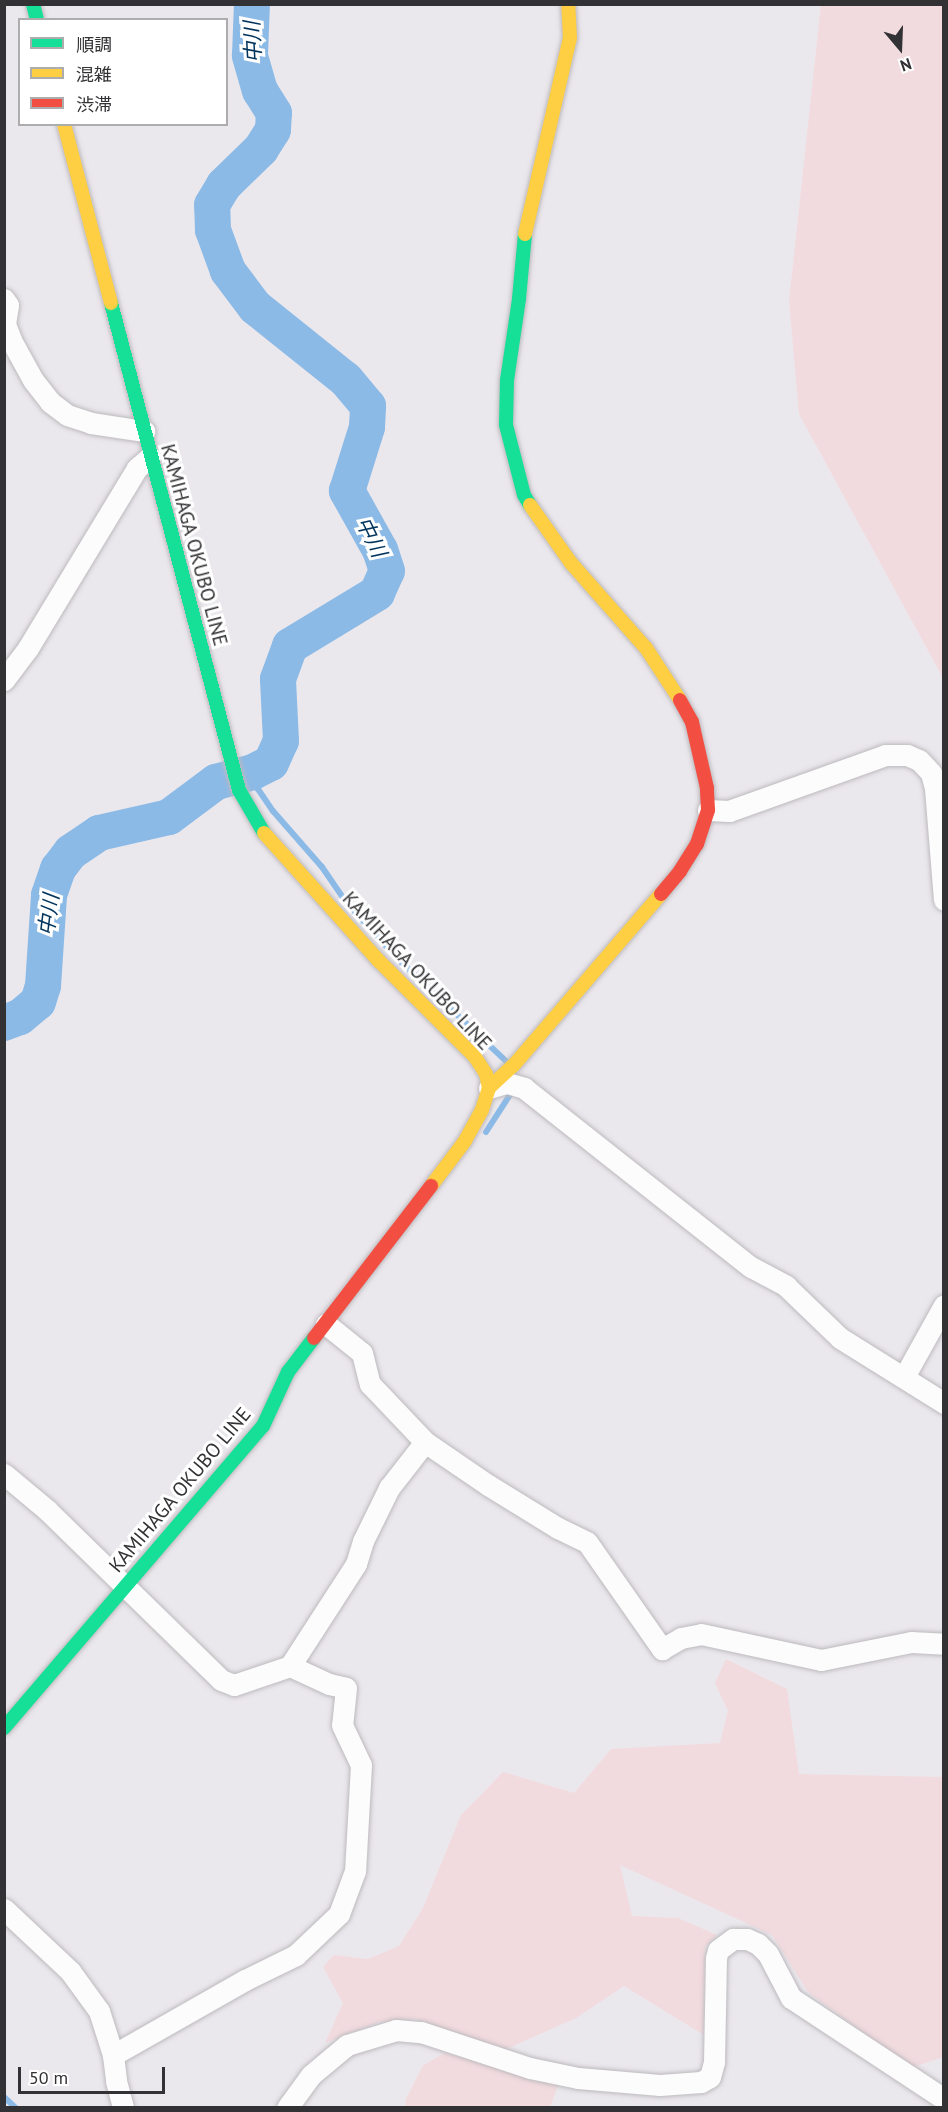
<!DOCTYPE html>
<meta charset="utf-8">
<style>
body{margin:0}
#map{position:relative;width:948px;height:2112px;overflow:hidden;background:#ebe8ed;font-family:"PT Sans","Noto Sans JP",sans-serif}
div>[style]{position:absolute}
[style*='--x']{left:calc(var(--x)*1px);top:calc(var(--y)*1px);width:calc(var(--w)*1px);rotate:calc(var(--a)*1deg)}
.green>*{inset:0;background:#f2dbdf}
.stream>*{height:6px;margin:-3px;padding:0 3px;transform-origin:3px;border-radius:3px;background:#8cbae6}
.river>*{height:36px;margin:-18px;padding:0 18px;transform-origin:18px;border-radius:18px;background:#8cbae6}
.roads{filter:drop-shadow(0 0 2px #bdbabe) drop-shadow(0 0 2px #bdbabe)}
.street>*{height:21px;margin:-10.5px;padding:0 10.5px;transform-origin:10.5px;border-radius:10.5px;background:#fcfcfc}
.fast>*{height:14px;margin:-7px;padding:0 7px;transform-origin:7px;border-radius:7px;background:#16e098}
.slow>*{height:14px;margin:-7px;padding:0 7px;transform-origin:7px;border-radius:7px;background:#ffcf43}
.jam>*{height:14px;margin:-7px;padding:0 7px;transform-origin:7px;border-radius:7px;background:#f24e42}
span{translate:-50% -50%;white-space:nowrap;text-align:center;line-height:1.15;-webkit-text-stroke:6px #fff;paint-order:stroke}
.street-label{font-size:20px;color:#323134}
.water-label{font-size:21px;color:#00345c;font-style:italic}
.frame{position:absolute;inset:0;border:6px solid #323134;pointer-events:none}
.legend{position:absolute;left:18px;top:18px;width:210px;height:108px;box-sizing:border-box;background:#fff;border:2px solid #adadae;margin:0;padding:8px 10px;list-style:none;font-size:18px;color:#323134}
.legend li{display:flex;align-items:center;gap:12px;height:30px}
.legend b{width:30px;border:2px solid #adadae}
.north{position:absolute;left:870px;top:18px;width:60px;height:60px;-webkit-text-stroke:4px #fff;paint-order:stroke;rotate:161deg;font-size:16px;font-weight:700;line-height:24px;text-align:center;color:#323134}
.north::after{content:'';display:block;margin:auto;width:21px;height:27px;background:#323134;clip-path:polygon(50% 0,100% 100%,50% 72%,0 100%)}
.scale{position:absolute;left:18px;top:2067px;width:147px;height:27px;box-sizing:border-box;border:3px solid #323134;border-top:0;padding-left:8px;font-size:18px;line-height:21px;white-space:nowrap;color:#323134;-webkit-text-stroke:4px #fff;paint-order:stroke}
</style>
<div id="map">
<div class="green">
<div style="clip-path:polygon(821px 4px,943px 5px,943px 678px,799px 414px,789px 301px)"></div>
<div style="clip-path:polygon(726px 1659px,787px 1689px,799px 1774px,943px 1777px,943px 2057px,911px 2068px,808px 1992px,772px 1935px,620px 1865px,632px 1916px,678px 1918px,717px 1935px,705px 1947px,704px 2035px,624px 1986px,576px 2018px,504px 2050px,435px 2029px,417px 2019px,379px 2022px,325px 2043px,343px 2003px,323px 1967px,334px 1955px,368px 1959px,399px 1946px,423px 1908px,461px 1815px,503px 1772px,574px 1793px,611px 1749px,720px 1743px,728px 1711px,715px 1683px)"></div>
<div style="clip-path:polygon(445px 2053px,559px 2083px,550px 2107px,405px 2108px,406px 2099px,423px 2065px)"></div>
</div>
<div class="stream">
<div style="--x:253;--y:772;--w:18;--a:74"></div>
<div style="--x:258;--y:789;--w:27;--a:56"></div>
<div style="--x:273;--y:811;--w:74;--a:48.8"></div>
<div style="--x:322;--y:867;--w:42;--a:55.6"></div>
<div style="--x:346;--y:902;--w:76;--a:47.7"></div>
<div style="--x:397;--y:958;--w:150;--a:43.4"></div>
<div style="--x:486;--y:1132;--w:46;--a:-57.3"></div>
<div style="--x:4;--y:2097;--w:16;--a:43"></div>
</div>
<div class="river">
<div style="--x:4;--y:1023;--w:17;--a:-21"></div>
<div style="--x:20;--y:1017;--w:23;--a:-40"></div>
<div style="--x:38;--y:1002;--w:17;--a:-73"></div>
<div style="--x:43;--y:986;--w:91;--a:-86.2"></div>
<div style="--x:49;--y:895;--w:28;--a:-71"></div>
<div style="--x:58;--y:869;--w:21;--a:-53"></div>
<div style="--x:71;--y:852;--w:34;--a:-34"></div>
<div style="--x:99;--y:833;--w:72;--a:-12.9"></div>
<div style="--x:169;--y:817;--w:59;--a:-36.7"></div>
<div style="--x:216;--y:782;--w:38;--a:-15"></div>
<div style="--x:253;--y:772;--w:20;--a:-27"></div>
<div style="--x:271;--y:763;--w:24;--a:-66"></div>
<div style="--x:281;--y:741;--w:62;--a:-92.8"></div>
<div style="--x:278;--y:679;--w:35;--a:-70"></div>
<div style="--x:290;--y:646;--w:102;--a:-31.3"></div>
<div style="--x:377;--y:593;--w:24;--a:-66"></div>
<div style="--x:387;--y:571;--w:22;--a:-108"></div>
<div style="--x:380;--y:550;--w:68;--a:-119.2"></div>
<div style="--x:347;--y:491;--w:67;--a:-72.6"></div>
<div style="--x:367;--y:427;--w:21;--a:-87"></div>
<div style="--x:368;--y:406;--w:35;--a:-130"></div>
<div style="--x:345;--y:379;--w:115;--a:-141.3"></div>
<div style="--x:255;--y:307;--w:45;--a:-126.9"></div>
<div style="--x:228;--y:271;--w:44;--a:-110.1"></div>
<div style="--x:213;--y:230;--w:25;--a:-92"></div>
<div style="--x:212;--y:205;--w:23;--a:-59"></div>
<div style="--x:224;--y:185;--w:52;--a:-44.2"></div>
<div style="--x:261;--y:149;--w:22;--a:-58"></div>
<div style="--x:273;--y:130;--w:17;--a:-87"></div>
<div style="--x:274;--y:113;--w:26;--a:-122"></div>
<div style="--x:260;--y:91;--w:37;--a:-106"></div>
<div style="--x:250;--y:55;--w:51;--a:-87.8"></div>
</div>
<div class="roads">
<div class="street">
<div style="--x:4;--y:299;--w:7;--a:56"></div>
<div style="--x:8;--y:305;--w:19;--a:99"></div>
<div style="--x:5;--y:324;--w:17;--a:69"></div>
<div style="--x:11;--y:340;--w:46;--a:61.2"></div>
<div style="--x:33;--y:380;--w:28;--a:52"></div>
<div style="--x:50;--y:402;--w:21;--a:37"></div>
<div style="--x:67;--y:415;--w:25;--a:18"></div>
<div style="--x:91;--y:423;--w:54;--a:8.6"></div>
<div style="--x:4;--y:680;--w:40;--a:-53"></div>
<div style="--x:28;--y:648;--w:210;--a:-58.8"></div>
<div style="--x:137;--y:468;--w:17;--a:-40"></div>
<div style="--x:708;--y:810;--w:21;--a:3"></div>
<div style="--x:729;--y:811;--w:166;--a:-19.7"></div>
<div style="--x:885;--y:755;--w:22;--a:0"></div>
<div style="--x:907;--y:755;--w:13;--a:23"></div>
<div style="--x:919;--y:760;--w:18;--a:47"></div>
<div style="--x:931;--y:773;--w:16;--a:75"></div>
<div style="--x:935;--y:788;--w:112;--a:85.4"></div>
<div style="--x:489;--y:1088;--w:19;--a:-16"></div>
<div style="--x:507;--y:1083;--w:18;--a:16"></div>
<div style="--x:524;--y:1088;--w:289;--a:38.3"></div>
<div style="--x:751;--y:1267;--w:40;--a:28"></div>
<div style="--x:786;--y:1286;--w:75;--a:43.9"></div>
<div style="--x:840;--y:1338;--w:123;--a:32"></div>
<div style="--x:326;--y:1324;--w:46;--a:38.9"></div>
<div style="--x:362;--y:1353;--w:32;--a:76"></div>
<div style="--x:370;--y:1384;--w:80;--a:46.5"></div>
<div style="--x:425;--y:1442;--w:76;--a:34.3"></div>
<div style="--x:488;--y:1485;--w:82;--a:31.6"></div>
<div style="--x:558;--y:1528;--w:32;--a:26"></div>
<div style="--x:587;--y:1542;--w:131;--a:55"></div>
<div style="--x:662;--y:1649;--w:22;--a:-30"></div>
<div style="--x:681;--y:1638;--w:20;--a:-11"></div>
<div style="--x:701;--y:1634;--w:123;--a:12.2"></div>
<div style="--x:821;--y:1660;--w:92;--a:-11.3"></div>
<div style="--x:911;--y:1642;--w:33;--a:3"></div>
<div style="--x:904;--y:1377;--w:82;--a:-60.9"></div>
<div style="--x:4;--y:1474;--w:56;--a:39.9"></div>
<div style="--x:47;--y:1510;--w:243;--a:44.3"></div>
<div style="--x:221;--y:1680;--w:14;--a:21"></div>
<div style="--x:234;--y:1685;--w:59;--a:-18.7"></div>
<div style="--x:290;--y:1666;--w:43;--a:24.8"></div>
<div style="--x:329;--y:1684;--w:17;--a:13"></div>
<div style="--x:346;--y:1688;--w:37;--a:96"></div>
<div style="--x:342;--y:1725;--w:44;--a:64.6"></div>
<div style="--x:361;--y:1765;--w:106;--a:93.2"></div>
<div style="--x:355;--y:1871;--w:46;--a:110.4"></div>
<div style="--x:339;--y:1914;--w:59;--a:136.4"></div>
<div style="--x:296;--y:1955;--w:57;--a:153.9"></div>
<div style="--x:245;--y:1980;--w:152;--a:150.4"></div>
<div style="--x:290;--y:1666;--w:121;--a:-57.1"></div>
<div style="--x:356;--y:1564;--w:24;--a:-73"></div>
<div style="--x:363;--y:1541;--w:59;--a:-63.9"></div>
<div style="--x:389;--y:1488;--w:58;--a:-52"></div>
<div style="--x:4;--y:1909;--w:91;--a:43.2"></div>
<div style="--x:70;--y:1971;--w:49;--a:54.1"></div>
<div style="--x:99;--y:2011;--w:46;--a:72.3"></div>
<div style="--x:113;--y:2055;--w:26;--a:83"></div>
<div style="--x:116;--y:2081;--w:28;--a:75"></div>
<div style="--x:287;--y:2108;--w:41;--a:-54"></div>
<div style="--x:311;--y:2075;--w:47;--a:-39.8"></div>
<div style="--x:347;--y:2045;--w:51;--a:-17"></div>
<div style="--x:396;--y:2030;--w:25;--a:5"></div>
<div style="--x:421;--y:2032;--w:115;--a:18.3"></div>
<div style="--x:530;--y:2068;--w:49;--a:11.8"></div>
<div style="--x:578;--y:2078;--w:82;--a:4.9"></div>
<div style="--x:660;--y:2085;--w:41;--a:-4.2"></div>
<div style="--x:701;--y:2082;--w:10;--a:-29"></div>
<div style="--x:710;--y:2077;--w:16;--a:-75"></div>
<div style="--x:714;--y:2062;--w:104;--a:-88.9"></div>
<div style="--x:716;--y:1958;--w:8;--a:-76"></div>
<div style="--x:718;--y:1950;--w:19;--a:-36"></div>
<div style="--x:733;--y:1939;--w:14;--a:0"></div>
<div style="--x:747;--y:1939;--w:12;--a:24"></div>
<div style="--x:758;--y:1944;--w:14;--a:45"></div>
<div style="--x:768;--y:1954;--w:50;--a:62.4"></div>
<div style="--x:791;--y:1998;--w:183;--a:33.4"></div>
</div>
<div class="fast">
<div style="--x:33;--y:4;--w:16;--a:76"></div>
<div style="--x:525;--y:234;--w:65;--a:95.3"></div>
<div style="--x:519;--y:299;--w:82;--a:98.4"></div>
<div style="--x:507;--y:380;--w:45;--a:91.3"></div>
<div style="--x:506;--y:425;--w:72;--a:75.6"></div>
<div style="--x:524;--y:495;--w:12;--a:59"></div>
<div style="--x:111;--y:303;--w:504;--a:75.27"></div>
<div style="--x:239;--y:790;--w:50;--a:59.8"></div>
<div style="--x:4;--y:1728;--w:398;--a:-49.4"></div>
<div style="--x:263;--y:1426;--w:60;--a:-65.2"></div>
<div style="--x:288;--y:1372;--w:43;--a:-52.6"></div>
</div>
<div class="slow">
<div style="--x:64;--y:124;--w:185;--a:75.3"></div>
<div style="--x:525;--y:234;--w:201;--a:-77.1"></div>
<div style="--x:570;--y:38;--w:34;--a:-93"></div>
<div style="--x:530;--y:505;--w:71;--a:54.7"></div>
<div style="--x:571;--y:563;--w:113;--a:48.6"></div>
<div style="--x:646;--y:648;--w:62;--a:56.8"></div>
<div style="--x:264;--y:833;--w:172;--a:48.1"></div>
<div style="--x:379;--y:961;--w:136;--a:45"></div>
<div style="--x:475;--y:1057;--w:20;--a:57"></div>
<div style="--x:486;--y:1074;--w:14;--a:78"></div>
<div style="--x:489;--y:1088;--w:23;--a:108"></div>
<div style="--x:482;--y:1110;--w:35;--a:119"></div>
<div style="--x:465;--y:1141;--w:56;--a:127.1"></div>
<div style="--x:489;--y:1088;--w:33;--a:-43"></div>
<div style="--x:513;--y:1066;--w:227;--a:-49.3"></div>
</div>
<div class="jam">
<div style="--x:661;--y:894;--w:30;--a:-50"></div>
<div style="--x:680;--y:871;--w:32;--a:-58"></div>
<div style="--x:697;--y:844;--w:36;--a:-72"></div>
<div style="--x:708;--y:810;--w:22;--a:-93"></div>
<div style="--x:707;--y:788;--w:68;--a:-102.8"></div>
<div style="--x:692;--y:722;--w:25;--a:-119"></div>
<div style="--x:314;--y:1338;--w:192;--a:-52.4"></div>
</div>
</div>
<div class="street-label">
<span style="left:194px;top:545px;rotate:75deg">KAMIHAGA OKUBO LINE</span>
<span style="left:417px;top:971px;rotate:47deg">KAMIHAGA OKUBO LINE</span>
<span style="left:180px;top:1490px;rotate:-50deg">KAMIHAGA OKUBO LINE</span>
</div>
<div class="water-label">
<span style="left:253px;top:42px;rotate:-93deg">中川</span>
<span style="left:371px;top:537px;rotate:64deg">中川</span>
<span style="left:49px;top:915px;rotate:-83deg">中川</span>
</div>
<div class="frame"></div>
<ul class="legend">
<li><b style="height:8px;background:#16e098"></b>順調</li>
<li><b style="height:8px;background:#ffcf43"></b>混雑</li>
<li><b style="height:8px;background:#f24e42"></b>渋滞</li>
</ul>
<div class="north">N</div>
<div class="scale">50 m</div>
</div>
